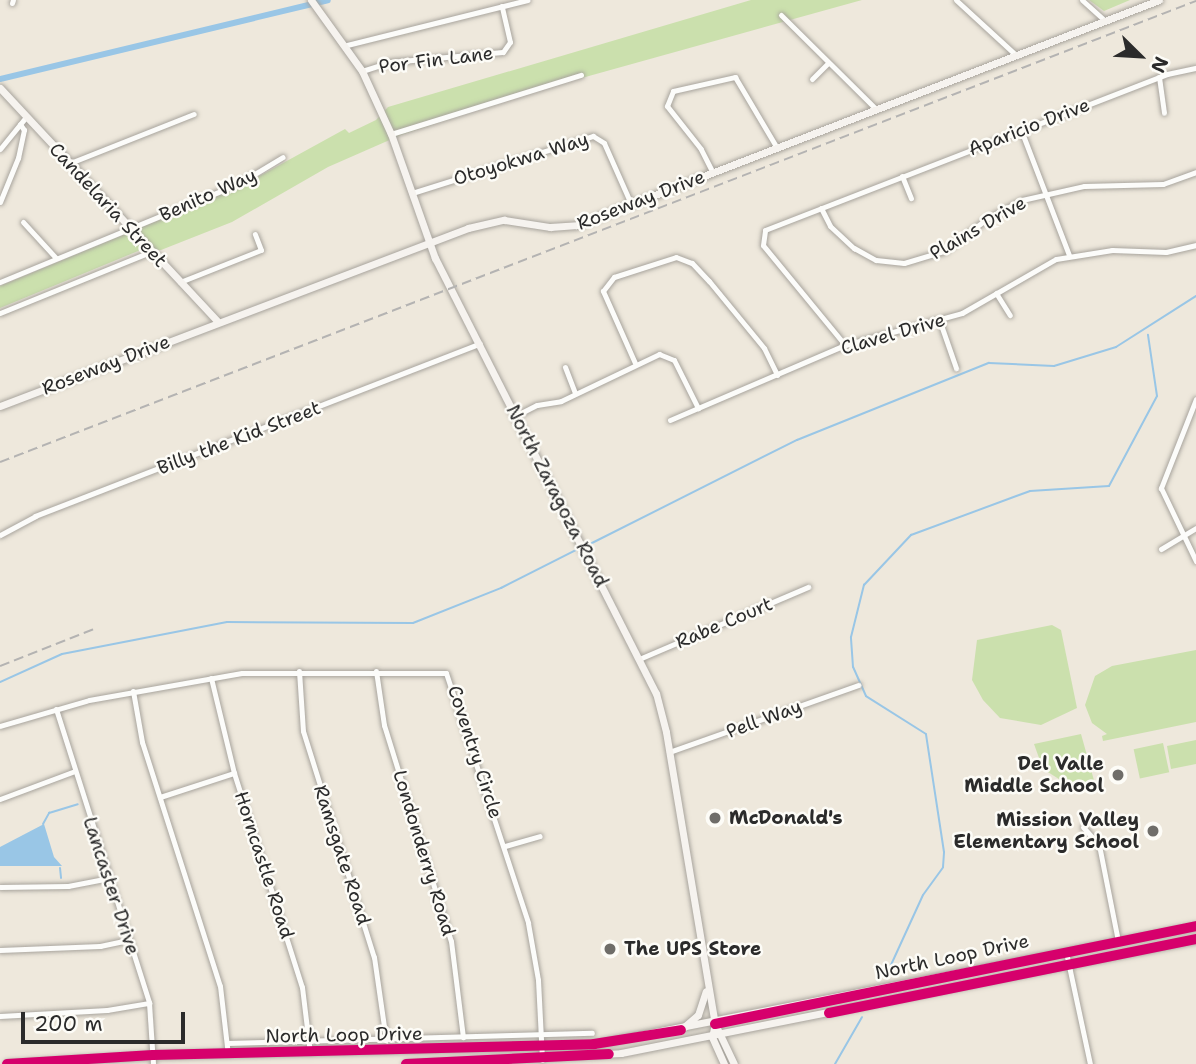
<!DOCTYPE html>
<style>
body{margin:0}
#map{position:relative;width:1196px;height:1064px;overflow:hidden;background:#eee8dc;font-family:"Shantell Sans",sans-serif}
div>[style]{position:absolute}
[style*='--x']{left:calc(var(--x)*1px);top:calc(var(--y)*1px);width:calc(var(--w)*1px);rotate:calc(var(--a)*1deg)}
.green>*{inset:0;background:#cbe0ad;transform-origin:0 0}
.water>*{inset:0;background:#99c6e6}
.stream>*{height:2px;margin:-1px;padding:0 1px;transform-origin:1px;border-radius:1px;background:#99c6e6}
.canal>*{height:6px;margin:-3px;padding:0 3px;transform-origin:3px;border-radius:3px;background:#99c6e6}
.roads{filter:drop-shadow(0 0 2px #a8a49d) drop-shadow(0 0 2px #a8a49d)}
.street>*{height:5px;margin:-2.5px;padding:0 2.5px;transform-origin:2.5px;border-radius:2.5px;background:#fcfcfa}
.secondary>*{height:7px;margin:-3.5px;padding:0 3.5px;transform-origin:3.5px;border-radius:3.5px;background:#f6f3ef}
.rail>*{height:2px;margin-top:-1px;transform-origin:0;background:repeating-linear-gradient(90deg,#b4b3b2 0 10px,transparent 0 15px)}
.cycleway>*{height:10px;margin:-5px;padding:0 5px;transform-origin:5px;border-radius:5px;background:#d6006c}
.dots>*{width:19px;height:19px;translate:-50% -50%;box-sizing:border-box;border:4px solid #fdfcf7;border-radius:50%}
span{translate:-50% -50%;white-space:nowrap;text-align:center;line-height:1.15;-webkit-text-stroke:5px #fdfcf7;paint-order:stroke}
.street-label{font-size:19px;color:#2b2b2b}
.poi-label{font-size:19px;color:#2b2b2b;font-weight:700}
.right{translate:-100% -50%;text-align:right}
.left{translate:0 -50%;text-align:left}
.north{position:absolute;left:1105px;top:21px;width:70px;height:70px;-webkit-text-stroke:5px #fdfcf7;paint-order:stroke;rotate:114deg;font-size:19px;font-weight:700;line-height:28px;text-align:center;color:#2b2b2b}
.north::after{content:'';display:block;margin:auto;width:24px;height:32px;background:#2b2b2b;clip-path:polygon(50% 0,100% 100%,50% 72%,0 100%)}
.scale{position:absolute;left:21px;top:1012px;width:164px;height:32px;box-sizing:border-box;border:4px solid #2b2b2b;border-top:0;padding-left:9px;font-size:21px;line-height:24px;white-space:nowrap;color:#2b2b2b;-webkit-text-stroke:5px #fdfcf7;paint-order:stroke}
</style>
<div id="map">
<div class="green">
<div style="clip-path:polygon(751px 0,862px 0,535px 91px,401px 135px,328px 167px,232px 222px,161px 250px,143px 249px,0 308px,0 286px,241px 186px,345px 129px,349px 133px,376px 120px,388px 107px)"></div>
<div style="clip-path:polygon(1089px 0,1130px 0,1104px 11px)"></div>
<div style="clip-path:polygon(1052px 625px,1061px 630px,1077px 708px,1041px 725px,1000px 718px,983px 700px,972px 680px,977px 640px)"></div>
<div style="clip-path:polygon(1196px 650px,1196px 722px,1103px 741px,1102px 736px,1107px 734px,1092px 723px,1085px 705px,1095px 676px,1112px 666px)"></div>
<div style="clip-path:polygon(1081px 734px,1095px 784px,1070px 786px,1043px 769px,1034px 744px)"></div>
<div style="clip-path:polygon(1196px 740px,1196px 764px,1171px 769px,1167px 746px)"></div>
<div style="left:1163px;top:743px;width:30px;height:30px;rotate:78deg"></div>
</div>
<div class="water">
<div style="clip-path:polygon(44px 824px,54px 857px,62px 866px,0 866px,0 847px)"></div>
</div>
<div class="stream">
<div style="--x:588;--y:545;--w:234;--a:-26.7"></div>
<div style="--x:797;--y:440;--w:207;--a:-21.9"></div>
<div style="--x:989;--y:363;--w:65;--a:2.6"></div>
<div style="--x:1054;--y:366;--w:65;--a:-17"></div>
<div style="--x:1116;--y:347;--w:95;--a:-32.5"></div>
<div style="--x:0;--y:682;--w:68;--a:-24.3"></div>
<div style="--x:62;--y:654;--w:168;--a:-11"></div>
<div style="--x:227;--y:622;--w:186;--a:0.3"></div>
<div style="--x:413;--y:623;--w:95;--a:-21.7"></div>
<div style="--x:501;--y:588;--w:86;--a:-26.9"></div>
<div style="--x:43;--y:824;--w:13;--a:-61"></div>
<div style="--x:49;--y:813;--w:30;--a:-17"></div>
<div style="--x:60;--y:868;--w:10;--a:84"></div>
<div style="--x:885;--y:978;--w:91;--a:-65.4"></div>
<div style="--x:923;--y:895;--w:34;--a:-54"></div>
<div style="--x:943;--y:867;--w:15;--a:-86"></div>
<div style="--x:944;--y:852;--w:119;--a:-98.7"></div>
<div style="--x:926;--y:734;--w:71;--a:-147.7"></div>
<div style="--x:866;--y:696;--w:32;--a:-114"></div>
<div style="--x:853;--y:667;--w:30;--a:-94"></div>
<div style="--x:851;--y:637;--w:54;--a:-76"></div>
<div style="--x:864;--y:585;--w:69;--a:-46.8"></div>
<div style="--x:911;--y:535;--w:127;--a:-20.3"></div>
<div style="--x:1030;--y:491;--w:79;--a:-3.6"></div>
<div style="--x:1109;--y:486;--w:102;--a:-61.9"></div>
<div style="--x:1157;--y:396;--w:62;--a:-98.4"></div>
<div style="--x:835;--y:1064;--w:54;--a:-60.1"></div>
</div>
<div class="canal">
<div style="--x:0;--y:79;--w:337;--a:-13.5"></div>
</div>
<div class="roads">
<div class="street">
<div style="--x:956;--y:0;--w:83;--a:42.6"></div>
<div style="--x:1082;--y:0;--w:31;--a:42"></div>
<div style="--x:12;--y:3;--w:3;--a:-72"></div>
<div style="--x:781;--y:15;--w:135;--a:44.7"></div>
<div style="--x:347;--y:45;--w:186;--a:-14"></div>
<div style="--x:362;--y:71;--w:29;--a:-18"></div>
<div style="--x:390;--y:62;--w:113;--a:-5.1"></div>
<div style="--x:503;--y:52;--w:12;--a:-55"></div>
<div style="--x:510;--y:42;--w:37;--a:-103"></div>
<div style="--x:1159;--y:77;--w:36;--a:82"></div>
<div style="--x:812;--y:79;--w:23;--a:-45"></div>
<div style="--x:1021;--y:130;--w:134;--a:69"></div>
<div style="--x:391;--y:134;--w:199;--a:-17.3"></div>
<div style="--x:0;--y:149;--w:41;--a:-50.9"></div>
<div style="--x:70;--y:163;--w:133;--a:-21.6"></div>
<div style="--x:713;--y:173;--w:27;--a:-117"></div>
<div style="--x:701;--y:149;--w:55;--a:-128.3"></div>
<div style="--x:667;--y:106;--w:16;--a:-68"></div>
<div style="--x:673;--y:91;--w:64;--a:-12.7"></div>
<div style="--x:735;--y:77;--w:82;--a:59.4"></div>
<div style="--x:902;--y:176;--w:24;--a:68"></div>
<div style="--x:412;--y:193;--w:190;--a:-17.5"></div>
<div style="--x:593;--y:136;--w:13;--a:32"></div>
<div style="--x:604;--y:143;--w:67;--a:66.1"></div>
<div style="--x:0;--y:202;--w:48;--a:-67.8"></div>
<div style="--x:18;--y:158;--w:29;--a:-78"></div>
<div style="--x:24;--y:130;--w:7;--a:-124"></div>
<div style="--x:821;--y:208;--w:20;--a:63"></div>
<div style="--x:830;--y:226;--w:33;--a:43"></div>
<div style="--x:854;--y:248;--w:25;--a:29"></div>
<div style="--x:876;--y:260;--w:28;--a:6"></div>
<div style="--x:904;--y:263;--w:42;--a:-16.7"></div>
<div style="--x:944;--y:251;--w:55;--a:-36.9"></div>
<div style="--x:988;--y:218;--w:38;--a:-28"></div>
<div style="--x:1022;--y:200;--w:64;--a:-12.7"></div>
<div style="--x:1084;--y:186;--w:79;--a:-1.5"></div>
<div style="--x:1163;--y:184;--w:35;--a:-20"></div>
<div style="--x:23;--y:222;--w:49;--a:47.5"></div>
<div style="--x:0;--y:282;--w:257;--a:-22.4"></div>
<div style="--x:238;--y:184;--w:52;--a:-31"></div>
<div style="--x:180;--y:282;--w:87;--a:-21.6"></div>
<div style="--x:261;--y:250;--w:17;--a:-111"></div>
<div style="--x:996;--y:293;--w:26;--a:58"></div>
<div style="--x:0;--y:313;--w:165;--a:-22.1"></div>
<div style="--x:940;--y:322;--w:49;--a:70.8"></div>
<div style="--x:845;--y:345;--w:129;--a:-129.4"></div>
<div style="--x:763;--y:245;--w:15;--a:-82"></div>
<div style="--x:765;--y:230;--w:431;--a:-21.2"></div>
<div style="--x:1167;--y:74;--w:30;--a:-12"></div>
<div style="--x:635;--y:363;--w:79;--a:-114"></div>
<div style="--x:603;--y:291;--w:18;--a:-52"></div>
<div style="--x:614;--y:277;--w:65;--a:-17.9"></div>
<div style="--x:676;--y:257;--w:17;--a:21"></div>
<div style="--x:692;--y:263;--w:25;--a:47"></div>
<div style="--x:709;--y:281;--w:87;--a:50.6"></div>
<div style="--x:764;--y:348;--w:30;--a:64"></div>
<div style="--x:565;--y:367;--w:28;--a:69"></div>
<div style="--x:1196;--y:399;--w:96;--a:111.5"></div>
<div style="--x:1161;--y:488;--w:81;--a:64.4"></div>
<div style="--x:517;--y:415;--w:22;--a:-27"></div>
<div style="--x:537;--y:405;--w:24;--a:-9"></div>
<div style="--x:561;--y:401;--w:109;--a:-25.6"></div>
<div style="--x:659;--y:354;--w:16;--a:22"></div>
<div style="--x:674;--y:360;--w:54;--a:63.4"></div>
<div style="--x:670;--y:420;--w:190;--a:-23.2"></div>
<div style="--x:845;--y:345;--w:121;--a:-15.3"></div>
<div style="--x:962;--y:313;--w:108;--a:-29.9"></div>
<div style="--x:1056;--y:259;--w:57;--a:-9.1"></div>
<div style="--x:1112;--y:250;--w:54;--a:2.1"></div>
<div style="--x:1166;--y:252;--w:31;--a:-13"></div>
<div style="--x:0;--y:535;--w:40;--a:-28"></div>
<div style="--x:35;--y:516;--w:477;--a:-21.2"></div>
<div style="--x:1161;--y:549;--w:41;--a:-31"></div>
<div style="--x:639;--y:659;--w:184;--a:-23.1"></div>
<div style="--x:299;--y:671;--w:60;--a:86.2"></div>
<div style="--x:303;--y:731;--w:237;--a:72.6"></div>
<div style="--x:374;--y:957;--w:84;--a:81.8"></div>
<div style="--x:376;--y:671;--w:55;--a:81.6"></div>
<div style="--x:384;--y:725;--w:226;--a:72.8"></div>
<div style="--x:451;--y:941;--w:97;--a:82.9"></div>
<div style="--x:211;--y:678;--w:98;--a:76.4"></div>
<div style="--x:234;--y:773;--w:225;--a:72.4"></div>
<div style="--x:302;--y:987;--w:66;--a:83.1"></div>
<div style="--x:133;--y:691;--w:52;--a:80"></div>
<div style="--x:142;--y:742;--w:256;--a:72.3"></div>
<div style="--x:220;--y:986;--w:69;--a:83.4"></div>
<div style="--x:89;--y:700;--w:155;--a:-10"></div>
<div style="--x:242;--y:673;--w:204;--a:0"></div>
<div style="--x:446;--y:673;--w:263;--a:71.8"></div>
<div style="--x:528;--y:923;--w:58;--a:80"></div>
<div style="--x:538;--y:980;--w:80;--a:87.1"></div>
<div style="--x:56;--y:709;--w:308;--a:72.4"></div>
<div style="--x:149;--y:1003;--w:61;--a:86.2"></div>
<div style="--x:0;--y:726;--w:90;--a:-16.2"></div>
<div style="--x:669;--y:752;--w:201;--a:-19.5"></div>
<div style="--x:160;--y:797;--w:78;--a:-18"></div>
<div style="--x:0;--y:799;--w:80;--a:-20.5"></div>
<div style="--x:1083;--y:827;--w:24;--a:48"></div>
<div style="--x:1099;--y:845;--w:98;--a:78.8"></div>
<div style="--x:505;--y:846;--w:36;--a:-16"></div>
<div style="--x:0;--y:887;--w:68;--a:-0.8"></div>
<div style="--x:68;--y:886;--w:42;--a:-11"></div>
<div style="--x:0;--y:950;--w:100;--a:-2.3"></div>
<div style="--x:100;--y:946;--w:30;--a:-12"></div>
<div style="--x:1066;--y:952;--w:115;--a:77.9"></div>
<div style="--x:0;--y:1016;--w:107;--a:-3.2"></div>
<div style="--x:107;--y:1010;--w:43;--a:-9.5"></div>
<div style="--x:227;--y:1043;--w:365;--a:-1.6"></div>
</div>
<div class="secondary">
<div style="--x:311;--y:0;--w:87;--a:54.3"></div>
<div style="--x:362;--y:71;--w:69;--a:65.3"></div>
<div style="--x:391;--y:134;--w:132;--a:70.5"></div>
<div style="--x:435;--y:258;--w:488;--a:63.1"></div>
<div style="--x:656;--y:693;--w:40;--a:75.6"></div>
<div style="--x:666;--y:732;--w:296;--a:80.5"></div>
<div style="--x:715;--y:1024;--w:13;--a:103"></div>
<div style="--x:712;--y:1037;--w:30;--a:66"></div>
<div style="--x:0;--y:88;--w:318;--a:47"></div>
<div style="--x:0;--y:406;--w:501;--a:-20.82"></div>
<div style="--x:468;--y:228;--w:37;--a:-13"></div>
<div style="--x:504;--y:220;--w:47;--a:8.7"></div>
<div style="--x:550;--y:227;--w:27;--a:-4"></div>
<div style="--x:577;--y:225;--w:624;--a:-21.14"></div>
<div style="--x:715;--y:1024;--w:44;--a:64.6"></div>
<div style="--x:684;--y:1027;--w:18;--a:-41"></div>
<div style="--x:698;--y:1015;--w:25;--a:-72"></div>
<div style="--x:7;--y:1064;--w:146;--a:-3.5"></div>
<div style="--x:153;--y:1055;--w:441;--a:-1.4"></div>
<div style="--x:594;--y:1044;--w:613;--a:-11.09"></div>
<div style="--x:406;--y:1064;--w:215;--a:-2.9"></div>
<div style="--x:621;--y:1053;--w:586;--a:-11.21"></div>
</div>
</div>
<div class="rail">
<div style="--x:0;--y:462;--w:1282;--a:-21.08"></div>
<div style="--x:0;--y:666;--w:101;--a:-21.5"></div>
</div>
<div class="cycleway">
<div style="--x:829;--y:1013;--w:374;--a:-11.4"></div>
<div style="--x:715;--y:1024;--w:491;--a:-11.5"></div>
<div style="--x:7;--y:1064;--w:146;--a:-3.5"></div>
<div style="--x:153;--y:1055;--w:441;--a:-1.4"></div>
<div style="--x:594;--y:1044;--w:88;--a:-9.1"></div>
<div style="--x:406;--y:1064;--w:203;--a:-2.8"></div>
</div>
<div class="dots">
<div style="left:1118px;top:775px;background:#6f6d69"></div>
<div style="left:715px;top:818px;background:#6f6d69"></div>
<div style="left:1153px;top:831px;background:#6f6d69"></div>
<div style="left:610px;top:949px;background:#6f6d69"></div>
</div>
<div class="street-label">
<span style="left:436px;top:60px;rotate:-7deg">Por Fin Lane</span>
<span style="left:1029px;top:127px;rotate:-21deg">Aparicio Drive</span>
<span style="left:521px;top:159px;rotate:-17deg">Otoyokwa Way</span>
<span style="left:208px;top:195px;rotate:-24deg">Benito Way</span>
<span style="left:641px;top:200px;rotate:-21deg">Roseway Drive</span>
<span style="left:108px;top:205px;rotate:47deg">Candelaria Street</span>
<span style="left:978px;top:228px;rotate:-30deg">Plains Drive</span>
<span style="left:893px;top:334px;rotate:-16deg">Clavel Drive</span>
<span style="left:106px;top:365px;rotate:-21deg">Roseway Drive</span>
<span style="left:239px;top:438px;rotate:-21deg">Billy the Kid Street</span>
<span style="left:557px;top:496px;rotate:63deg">North Zaragoza Road</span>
<span style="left:724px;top:623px;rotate:-23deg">Rabe Court</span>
<span style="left:764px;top:719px;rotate:-20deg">Pell Way</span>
<span style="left:475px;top:752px;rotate:72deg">Coventry Circle</span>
<span style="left:424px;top:853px;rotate:73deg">Londonderry Road</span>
<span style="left:342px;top:855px;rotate:72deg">Ramsgate Road</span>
<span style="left:264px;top:865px;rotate:72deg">Horncastle Road</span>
<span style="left:111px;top:886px;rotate:72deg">Lancaster Drive</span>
<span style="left:952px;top:957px;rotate:-12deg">North Loop Drive</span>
<span style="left:344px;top:1035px;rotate:-1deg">North Loop Drive</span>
</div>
<div class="poi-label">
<span class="right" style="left:1104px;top:775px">Del Valle<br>Middle School</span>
<span class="left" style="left:729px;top:818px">McDonald's</span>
<span class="right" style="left:1139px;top:831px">Mission Valley<br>Elementary School</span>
<span class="left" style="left:624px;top:949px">The UPS Store</span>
</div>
<div class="north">N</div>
<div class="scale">200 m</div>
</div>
